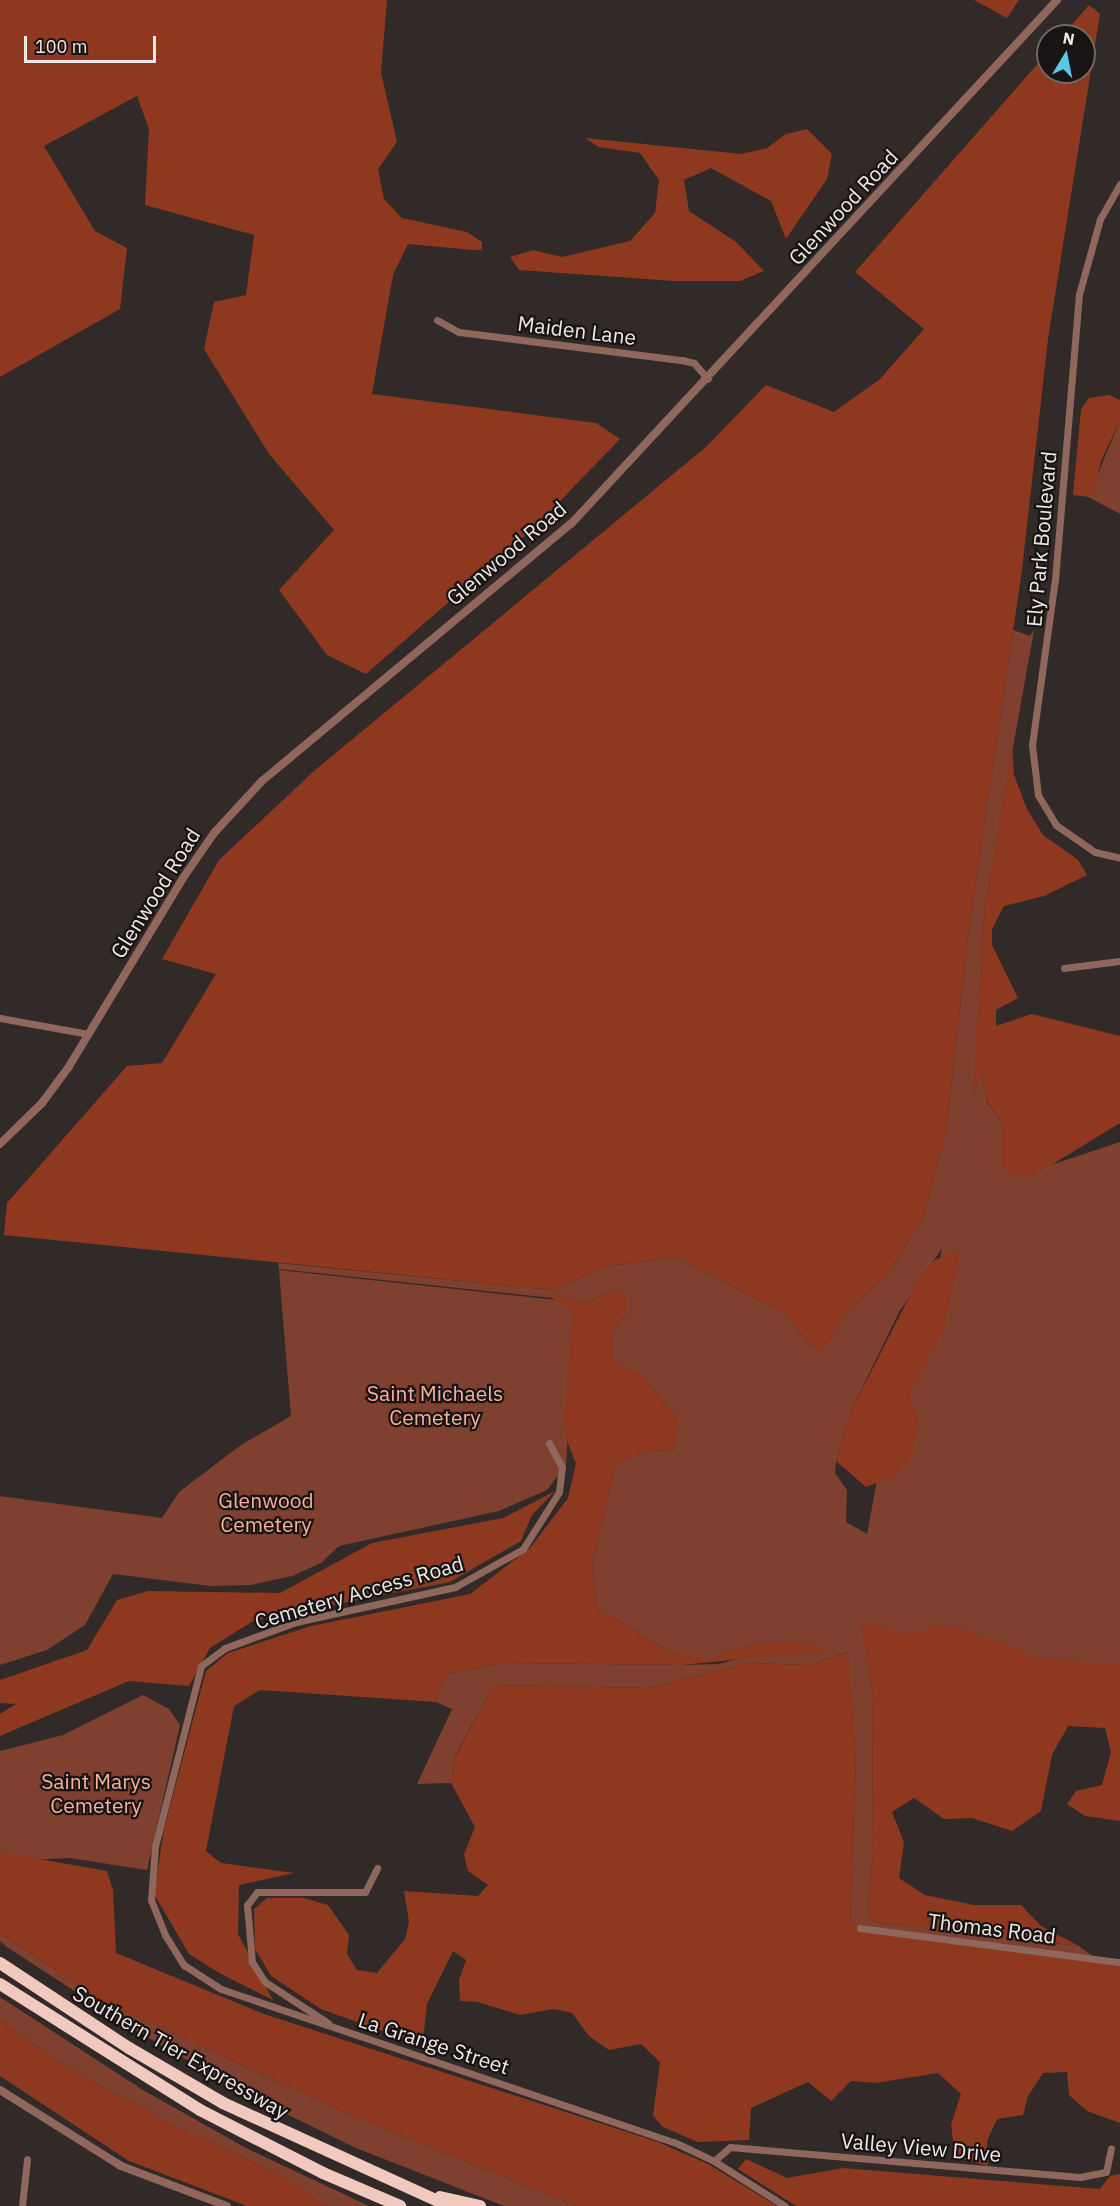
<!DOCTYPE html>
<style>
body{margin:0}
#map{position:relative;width:1120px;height:2206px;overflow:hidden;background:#322a28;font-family:"IBM Plex Sans",sans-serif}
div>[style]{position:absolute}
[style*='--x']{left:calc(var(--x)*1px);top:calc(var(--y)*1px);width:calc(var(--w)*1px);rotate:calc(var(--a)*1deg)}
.green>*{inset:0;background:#7f402f}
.forest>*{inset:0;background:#8d381f}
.minor>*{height:7px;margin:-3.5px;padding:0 3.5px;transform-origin:3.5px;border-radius:3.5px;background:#8f675c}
.tertiary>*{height:8px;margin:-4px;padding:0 4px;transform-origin:4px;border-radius:4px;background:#8f675c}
.motorway>*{height:12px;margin:-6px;padding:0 6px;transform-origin:6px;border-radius:6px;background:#f2c9be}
span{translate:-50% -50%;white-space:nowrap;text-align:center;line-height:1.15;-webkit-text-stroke:4.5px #171413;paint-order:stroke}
.street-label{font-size:21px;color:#eee9e7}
.park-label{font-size:21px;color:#f9af9a}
.north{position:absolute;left:1036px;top:24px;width:60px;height:60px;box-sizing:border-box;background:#171413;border:2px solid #6d6968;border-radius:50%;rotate:10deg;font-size:16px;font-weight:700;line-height:24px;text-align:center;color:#eee9e7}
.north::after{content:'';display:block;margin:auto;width:21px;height:27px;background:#58c8e4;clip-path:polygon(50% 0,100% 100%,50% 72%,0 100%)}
.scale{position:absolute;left:24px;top:36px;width:132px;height:27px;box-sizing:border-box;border:3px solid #eee9e7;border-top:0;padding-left:8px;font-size:18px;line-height:21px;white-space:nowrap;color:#eee9e7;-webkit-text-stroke:4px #171413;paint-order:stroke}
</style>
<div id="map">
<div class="green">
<div style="clip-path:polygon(1120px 421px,1120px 514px,1088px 497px)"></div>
<div style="clip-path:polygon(evenodd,1013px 630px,1030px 636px,1034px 630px,985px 905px,973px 1096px,982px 1073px,987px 1102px,1002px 1123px,1003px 1155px,1030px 1172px,1120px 1142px,1120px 1676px,864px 1638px,872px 1685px,873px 1857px,867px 1913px,874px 1922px,1079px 1946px,1103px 1964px,862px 1931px,850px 1924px,856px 1758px,847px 1652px,809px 1665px,749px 1663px,648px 1688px,494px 1685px,456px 1754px,451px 1783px,417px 1784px,452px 1709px,436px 1702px,446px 1674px,503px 1663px,682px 1665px,719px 1664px,751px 1655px,747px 1645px,706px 1661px,670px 1652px,597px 1608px,592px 1564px,616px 1465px,645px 1452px,674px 1449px,677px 1418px,641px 1374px,613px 1364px,611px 1335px,626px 1315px,612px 1291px,585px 1303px,549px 1295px,553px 1298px,279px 1269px,278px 1263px,553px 1290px,607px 1266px,678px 1257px,786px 1315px,808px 1344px,822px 1350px,847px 1312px,889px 1273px,924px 1215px,946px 1132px,969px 929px,1013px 630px,942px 1248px,926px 1326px,879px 1470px,867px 1534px,846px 1522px,847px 1490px,835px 1473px,836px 1461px,851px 1411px,899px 1312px,942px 1248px)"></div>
<div style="clip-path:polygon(279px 1270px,576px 1302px,566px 1465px,547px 1490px,499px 1511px,339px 1546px,321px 1563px,292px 1576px,250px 1585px,211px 1586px,113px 1574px,85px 1625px,47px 1650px,0 1665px,0 1496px,162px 1518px,179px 1492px,241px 1445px,291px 1416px)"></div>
<div style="clip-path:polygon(143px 1695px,169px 1709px,180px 1725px,147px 1870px,70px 1858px,0 1861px,0 1751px,63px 1735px)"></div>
<div style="clip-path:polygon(0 1933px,103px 2001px,344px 2112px,577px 2206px,504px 2206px,356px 2148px,244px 2093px,128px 2026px,7px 1947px,0 1941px)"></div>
<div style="clip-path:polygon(0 1997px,143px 2090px,246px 2148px,369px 2206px,328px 2206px,302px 2194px,270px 2170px,168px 2123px,60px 2063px,0 2020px)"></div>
</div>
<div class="forest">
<div style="clip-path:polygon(0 0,387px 0,381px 72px,397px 142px,378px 169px,384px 199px,402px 218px,467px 232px,482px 242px,482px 250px,473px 250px,408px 244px,393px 275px,372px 394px,596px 423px,620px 439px,534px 528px,366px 674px,327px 655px,279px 590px,334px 530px,269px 454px,204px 349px,214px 302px,246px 295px,254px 235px,145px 205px,149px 129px,137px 96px,44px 146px,95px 231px,127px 248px,120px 309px,0 377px)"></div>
<div style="clip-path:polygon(974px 0,1019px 0,1007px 18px)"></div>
<div style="clip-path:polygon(1089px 5px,1100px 14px,1048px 339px,1022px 570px,969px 929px,946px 1132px,924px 1215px,889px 1273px,847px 1312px,822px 1351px,808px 1344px,786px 1315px,678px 1257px,607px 1266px,553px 1290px,4px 1235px,7px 1203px,127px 1066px,162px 1063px,216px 974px,162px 959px,219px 860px,314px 771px,707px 446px,766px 385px,834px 412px,880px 379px,924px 329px,855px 272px,1048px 52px,1048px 72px,1084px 72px,1084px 36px,1062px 36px)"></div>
<div style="clip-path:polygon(807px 129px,832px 154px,827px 179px,786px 239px,771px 201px,711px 168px,684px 180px,689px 211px,736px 242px,764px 271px,740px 281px,674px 281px,519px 270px,510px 257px,533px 250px,562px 257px,630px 241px,655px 213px,659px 180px,640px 153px,599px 147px,585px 138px,741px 154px,767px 148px,786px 134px)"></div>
<div style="clip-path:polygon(1109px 395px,1120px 400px,1120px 421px,1101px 461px,1095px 485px,1088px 497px,1073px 495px,1081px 409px,1089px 398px)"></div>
<div style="clip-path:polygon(1012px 746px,1014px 775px,1027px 809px,1043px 835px,1078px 860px,1087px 875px,1044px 896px,1004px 906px,992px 929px,992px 945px,1018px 998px,996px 1010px,996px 1026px,1032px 1014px,1120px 1036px,1120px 1123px,1030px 1178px,1013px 1176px,1001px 1168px,1002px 1123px,987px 1101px,982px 1074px,972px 1099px,985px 905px)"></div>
<div style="clip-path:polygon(961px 1250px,944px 1327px,909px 1396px,919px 1422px,911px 1459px,893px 1476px,866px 1487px,836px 1461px,851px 1411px,922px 1272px,935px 1260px)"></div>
<div style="clip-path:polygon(612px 1291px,627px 1294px,626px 1315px,611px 1335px,613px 1363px,641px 1374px,677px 1418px,675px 1449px,645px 1452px,616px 1465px,592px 1564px,597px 1608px,670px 1652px,706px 1660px,747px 1645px,799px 1642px,831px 1650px,682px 1665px,503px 1663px,446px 1674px,436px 1702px,260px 1690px,234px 1706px,206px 1851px,221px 1863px,294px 1873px,239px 1885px,238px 1934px,273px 2000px,223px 1975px,189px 1954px,154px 1894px,164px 1829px,206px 1671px,228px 1653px,311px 1626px,470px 1594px,530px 1548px,568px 1498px,576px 1464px,563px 1430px,573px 1312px,546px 1294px,585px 1303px)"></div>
<div style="clip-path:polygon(555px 1491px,532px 1515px,521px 1541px,450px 1582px,255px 1620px,210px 1648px,189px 1686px,129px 1681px,0 1736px,0 1714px,16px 1704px,0 1703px,0 1680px,87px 1650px,117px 1600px,148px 1591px,280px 1593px,372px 1543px,503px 1518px)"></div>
<div style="clip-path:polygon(860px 1622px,911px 1635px,939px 1625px,965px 1629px,1038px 1658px,1120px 1665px,1120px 1821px,1085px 1816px,1067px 1804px,1076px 1791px,1102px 1785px,1111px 1752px,1105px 1728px,1068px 1726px,1052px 1755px,1041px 1811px,1012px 1831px,972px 1818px,944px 1819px,914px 1798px,892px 1812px,904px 1842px,899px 1878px,925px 1895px,974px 1905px,1021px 1905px,1041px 1926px,1079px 1946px,874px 1922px,867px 1913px,873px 1857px,872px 1685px)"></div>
<div style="clip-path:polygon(848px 1652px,856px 1758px,850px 1924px,862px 1931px,1120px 1966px,1120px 2123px,1087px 2111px,1069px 2095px,1067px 2072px,1043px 2073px,1028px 2096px,1023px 2115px,997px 2119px,987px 2141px,988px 2166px,955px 2157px,951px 2124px,961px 2094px,938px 2073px,876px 2083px,851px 2081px,831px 2101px,808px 2082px,751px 2108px,749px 2140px,698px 2142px,663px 2127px,653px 2116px,660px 2062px,641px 2044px,609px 2050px,589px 2036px,572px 2013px,554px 2009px,520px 2015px,478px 2002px,460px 2001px,459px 1980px,466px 1960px,453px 1951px,427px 2004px,424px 2032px,415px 2043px,321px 2009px,271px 1976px,255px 1949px,254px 1909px,267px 1898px,304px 1898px,328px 1905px,349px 1935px,347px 1954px,357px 1970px,377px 1973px,405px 1939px,409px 1922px,404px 1891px,478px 1896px,488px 1885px,468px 1871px,464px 1854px,475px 1827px,451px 1783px,456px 1755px,494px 1685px,648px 1688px,749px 1663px,809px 1665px)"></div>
<div style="clip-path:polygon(0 1852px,107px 1871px,113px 1890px,116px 1953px,264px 2014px,658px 2142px,708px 2164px,777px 2206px,577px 2206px,344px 2112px,103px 2001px,0 1933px)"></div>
<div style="clip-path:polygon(0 2020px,60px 2063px,168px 2123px,270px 2170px,328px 2206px,247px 2206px,129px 2161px,0 2076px)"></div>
<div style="clip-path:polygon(746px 2159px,787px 2178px,843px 2168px,1100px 2189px,1110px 2176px,1120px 2174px,1120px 2206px,796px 2206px,738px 2169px)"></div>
</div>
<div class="minor">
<div style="--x:1120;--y:184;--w:40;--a:119.7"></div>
<div style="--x:1100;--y:219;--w:78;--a:105.6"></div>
<div style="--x:1079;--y:294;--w:286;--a:94.8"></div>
<div style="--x:1055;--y:579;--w:168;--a:97.9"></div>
<div style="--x:1032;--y:745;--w:50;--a:83.2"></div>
<div style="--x:1038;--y:795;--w:35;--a:59"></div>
<div style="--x:1056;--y:825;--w:47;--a:34.7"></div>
<div style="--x:1095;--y:852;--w:26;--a:13"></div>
<div style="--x:437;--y:320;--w:25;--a:29"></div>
<div style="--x:459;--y:332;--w:225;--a:7.2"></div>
<div style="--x:682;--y:360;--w:12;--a:14"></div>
<div style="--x:694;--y:363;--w:21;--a:49"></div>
<div style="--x:1064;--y:968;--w:56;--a:-7.1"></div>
<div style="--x:0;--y:1018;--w:90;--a:10.2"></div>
<div style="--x:549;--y:1443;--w:27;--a:62"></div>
<div style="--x:562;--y:1467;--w:25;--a:97"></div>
<div style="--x:559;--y:1492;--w:67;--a:122.3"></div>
<div style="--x:523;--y:1549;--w:78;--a:150.8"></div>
<div style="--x:455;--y:1587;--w:163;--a:167.6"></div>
<div style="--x:296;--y:1622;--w:76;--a:159.9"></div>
<div style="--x:225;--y:1648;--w:30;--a:143"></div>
<div style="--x:201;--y:1666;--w:186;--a:104.3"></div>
<div style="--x:155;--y:1846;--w:54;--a:94.2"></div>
<div style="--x:151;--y:1900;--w:38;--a:68"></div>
<div style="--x:165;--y:1935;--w:36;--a:58"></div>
<div style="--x:184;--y:1965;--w:44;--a:33"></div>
<div style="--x:221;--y:1989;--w:478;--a:18.7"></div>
<div style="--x:674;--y:2142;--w:44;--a:25.4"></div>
<div style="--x:714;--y:2161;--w:84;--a:32.4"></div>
<div style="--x:860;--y:1928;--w:262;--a:7.5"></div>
<div style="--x:328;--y:2023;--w:75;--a:-146.9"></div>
<div style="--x:265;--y:1982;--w:24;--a:-123"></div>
<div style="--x:252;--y:1962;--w:57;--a:-95"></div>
<div style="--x:247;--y:1905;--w:16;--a:-52"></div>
<div style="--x:257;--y:1892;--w:108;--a:0"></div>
<div style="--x:365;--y:1892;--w:27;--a:-63"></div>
<div style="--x:714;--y:2161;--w:21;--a:-41"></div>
<div style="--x:730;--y:2147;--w:351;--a:4.9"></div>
<div style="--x:1080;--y:2177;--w:26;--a:-11"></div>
<div style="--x:1106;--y:2172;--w:24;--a:-78"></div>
<div style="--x:22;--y:2206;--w:47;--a:-83.9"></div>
</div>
<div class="tertiary">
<div style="--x:0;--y:1144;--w:59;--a:-44.3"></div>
<div style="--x:42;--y:1103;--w:44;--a:-53.4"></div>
<div style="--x:68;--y:1068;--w:222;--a:-58.8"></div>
<div style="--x:183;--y:878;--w:55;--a:-55.4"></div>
<div style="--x:214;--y:833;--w:71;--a:-47.3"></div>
<div style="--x:262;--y:781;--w:402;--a:-39.8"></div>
<div style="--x:571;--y:524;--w:715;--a:-47.15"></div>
<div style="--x:0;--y:2090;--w:143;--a:32.1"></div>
<div style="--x:121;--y:2166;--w:113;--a:20.7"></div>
</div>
<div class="motorway">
<div style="--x:0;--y:1963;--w:154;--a:33.4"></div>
<div style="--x:129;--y:2048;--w:109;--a:30.3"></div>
<div style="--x:223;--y:2103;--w:248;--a:24.5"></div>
<div style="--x:0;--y:1984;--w:236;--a:32.2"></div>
<div style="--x:200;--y:2110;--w:138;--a:27.1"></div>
<div style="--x:323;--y:2173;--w:84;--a:23.2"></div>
<div style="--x:440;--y:2197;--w:41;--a:12.7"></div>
</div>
<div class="street-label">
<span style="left:843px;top:207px;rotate:-47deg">Glenwood Road</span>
<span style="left:577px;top:330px;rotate:7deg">Maiden Lane</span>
<span style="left:1041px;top:539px;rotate:-85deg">Ely Park Boulevard</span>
<span style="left:506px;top:553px;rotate:-40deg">Glenwood Road</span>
<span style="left:155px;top:893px;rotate:-58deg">Glenwood Road</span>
<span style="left:359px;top:1592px;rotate:-16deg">Cemetery Access Road</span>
<span style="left:992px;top:1928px;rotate:7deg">Thomas Road</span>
<span style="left:434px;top:2043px;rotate:18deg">La Grange Street</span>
<span style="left:181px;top:2052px;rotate:30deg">Southern Tier Expressway</span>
<span style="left:921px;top:2147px;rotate:5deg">Valley View Drive</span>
</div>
<div class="park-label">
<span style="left:435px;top:1405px">Saint Michaels<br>Cemetery</span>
<span style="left:266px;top:1512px">Glenwood<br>Cemetery</span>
<span style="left:96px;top:1793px">Saint Marys<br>Cemetery</span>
</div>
<div class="north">N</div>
<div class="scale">100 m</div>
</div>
